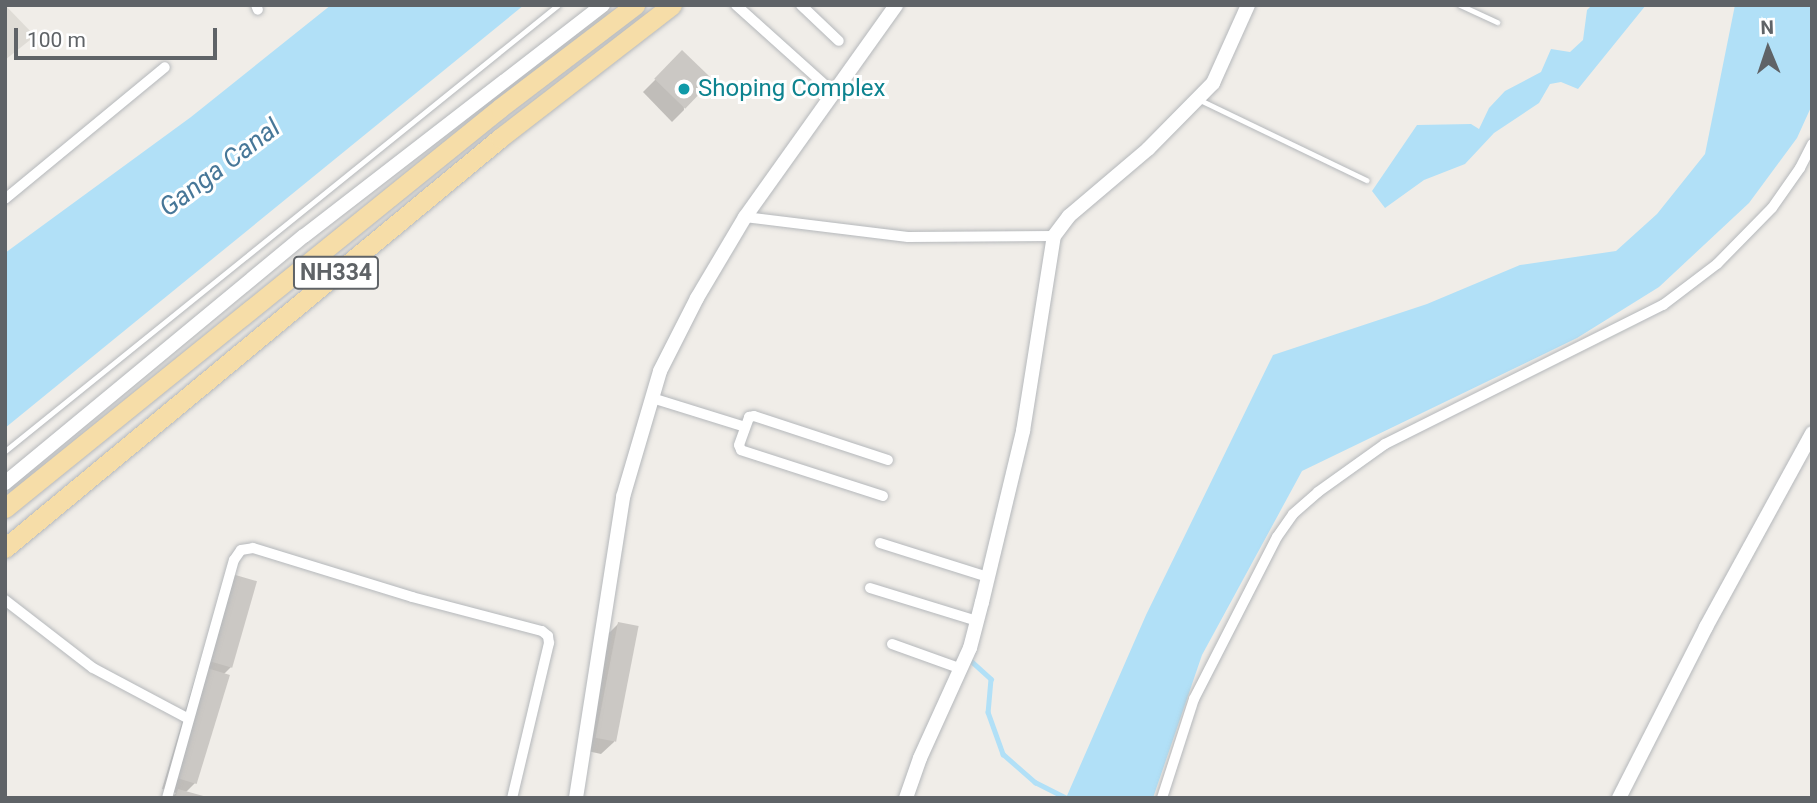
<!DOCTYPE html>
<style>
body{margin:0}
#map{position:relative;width:1817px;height:803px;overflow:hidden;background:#f0ede8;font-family:Roboto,sans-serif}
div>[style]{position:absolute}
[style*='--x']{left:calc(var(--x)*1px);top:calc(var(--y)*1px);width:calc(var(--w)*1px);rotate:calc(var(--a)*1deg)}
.education>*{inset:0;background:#dfdcd6}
.water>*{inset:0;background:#b1e0f7}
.shadow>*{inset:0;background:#0003}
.stream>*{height:4.5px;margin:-2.25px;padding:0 2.25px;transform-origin:2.25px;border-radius:2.25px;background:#b1e0f7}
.building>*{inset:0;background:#cbc8c4;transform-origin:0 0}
.roads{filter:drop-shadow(0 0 2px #b5b8bb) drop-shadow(0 0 2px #b5b8bb)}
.service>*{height:5px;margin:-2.5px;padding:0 2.5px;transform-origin:2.5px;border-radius:2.5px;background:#fff}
.minor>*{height:10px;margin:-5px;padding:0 5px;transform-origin:5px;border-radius:5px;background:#fff}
.tertiary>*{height:14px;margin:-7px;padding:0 7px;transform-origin:7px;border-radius:7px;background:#fff}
.trunk>*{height:19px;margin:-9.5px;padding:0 9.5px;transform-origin:9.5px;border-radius:9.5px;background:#f6dda8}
.dots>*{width:19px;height:19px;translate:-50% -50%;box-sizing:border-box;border:4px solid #fff;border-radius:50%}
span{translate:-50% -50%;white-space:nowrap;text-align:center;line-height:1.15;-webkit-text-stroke:6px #fff;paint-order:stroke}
.shield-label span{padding:2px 5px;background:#fff;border:2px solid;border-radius:5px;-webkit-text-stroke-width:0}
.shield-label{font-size:23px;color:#5f6367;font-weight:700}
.culture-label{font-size:24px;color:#0d838f}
.left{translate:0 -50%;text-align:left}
.water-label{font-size:26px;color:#477798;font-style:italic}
.frame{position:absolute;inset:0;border:7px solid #5f6367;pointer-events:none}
.north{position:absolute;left:1733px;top:14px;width:70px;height:70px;-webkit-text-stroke:5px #fff;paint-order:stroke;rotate:358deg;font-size:19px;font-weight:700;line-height:28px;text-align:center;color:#5f6367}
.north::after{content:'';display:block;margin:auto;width:24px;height:32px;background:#5f6367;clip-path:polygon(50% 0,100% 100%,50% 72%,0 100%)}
.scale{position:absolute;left:14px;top:28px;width:203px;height:32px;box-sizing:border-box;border:4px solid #5f6367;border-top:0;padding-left:9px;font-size:21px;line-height:24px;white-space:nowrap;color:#5f6367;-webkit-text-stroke:5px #fff;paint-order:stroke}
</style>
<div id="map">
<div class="education">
<div style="clip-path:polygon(5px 5px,35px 36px,5px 60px)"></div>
</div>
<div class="water">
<div style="clip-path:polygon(331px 5px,524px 5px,5px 428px,5px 253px,191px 117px)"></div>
<div style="clip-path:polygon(1592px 5px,1646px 5px,1578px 89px,1561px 82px,1550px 84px,1539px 103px,1494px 133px,1465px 164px,1424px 180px,1385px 208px,1372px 191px,1417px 125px,1471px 124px,1479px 129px,1489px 108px,1505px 91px,1541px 72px,1551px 49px,1570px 52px,1583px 40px,1587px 10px)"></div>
<div style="clip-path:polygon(1735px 5px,1812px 5px,1812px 105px,1797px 138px,1749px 203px,1659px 287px,1577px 338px,1302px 471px,1202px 655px,1153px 798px,1066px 798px,1146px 615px,1273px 355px,1427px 304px,1520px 265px,1616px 251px,1657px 214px,1705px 154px)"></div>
</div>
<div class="shadow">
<div style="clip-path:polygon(682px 53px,684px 110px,672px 122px,643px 92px)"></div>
<div style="clip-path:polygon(223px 585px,231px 667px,223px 675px,195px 783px,185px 793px,201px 798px,171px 798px,176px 793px,162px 789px)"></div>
<div style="clip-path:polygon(618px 624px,614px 742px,601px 754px,583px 750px,606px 636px)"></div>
</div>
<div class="stream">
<div style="--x:969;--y:659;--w:30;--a:42"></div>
<div style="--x:991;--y:679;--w:33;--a:95"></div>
<div style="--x:988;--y:712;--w:45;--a:70.3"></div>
<div style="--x:1003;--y:754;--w:43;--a:41.2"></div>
<div style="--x:1035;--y:782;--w:35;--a:27"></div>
</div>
<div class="building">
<div style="left:682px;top:50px;width:43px;height:40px;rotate:44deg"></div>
<div style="left:232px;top:574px;width:26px;height:90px;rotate:16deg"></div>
<div style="left:618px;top:622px;width:21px;height:118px;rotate:11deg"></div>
<div style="left:207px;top:668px;width:24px;height:114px;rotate:17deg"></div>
<div style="clip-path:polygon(178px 789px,207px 797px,206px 798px,175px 798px)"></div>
</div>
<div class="roads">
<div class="service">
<div style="--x:1460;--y:5;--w:41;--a:24.7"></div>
<div style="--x:1198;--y:99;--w:187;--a:25.7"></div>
<div style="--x:5;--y:451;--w:710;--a:-38.89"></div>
</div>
<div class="minor">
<div style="--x:256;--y:5;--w:5;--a:68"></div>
<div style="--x:736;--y:5;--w:132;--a:41.9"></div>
<div style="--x:801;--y:5;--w:52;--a:43.5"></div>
<div style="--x:5;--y:199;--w:207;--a:-39.5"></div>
<div style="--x:745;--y:217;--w:164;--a:7"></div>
<div style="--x:908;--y:237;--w:146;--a:-0.4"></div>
<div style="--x:652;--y:398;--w:97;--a:17.3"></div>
<div style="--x:883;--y:496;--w:149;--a:-162.1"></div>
<div style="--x:741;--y:450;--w:5;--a:-112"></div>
<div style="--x:739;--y:445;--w:30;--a:-70"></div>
<div style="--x:749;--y:417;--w:5;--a:-11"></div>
<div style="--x:754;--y:416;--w:141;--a:18.2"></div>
<div style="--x:880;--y:543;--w:113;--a:17.5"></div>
<div style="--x:870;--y:588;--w:112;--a:17.1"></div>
<div style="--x:5;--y:600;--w:111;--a:37.7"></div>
<div style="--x:93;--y:668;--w:106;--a:28"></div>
<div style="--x:892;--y:644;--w:71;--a:19.7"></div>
<div style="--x:167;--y:798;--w:247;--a:-74.3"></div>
<div style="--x:234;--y:560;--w:12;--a:-55"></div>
<div style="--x:241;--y:550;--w:12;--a:-9"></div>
<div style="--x:253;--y:548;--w:166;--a:17.1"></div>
<div style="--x:412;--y:597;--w:134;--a:14.7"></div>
<div style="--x:542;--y:631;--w:8;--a:40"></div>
<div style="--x:548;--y:636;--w:7;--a:82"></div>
<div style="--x:549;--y:643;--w:159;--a:103.4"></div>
<div style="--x:1162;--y:798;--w:104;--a:-72.1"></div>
<div style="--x:1194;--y:699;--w:182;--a:-62.9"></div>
<div style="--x:1277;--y:537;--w:28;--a:-55"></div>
<div style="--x:1293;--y:514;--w:33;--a:-41"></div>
<div style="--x:1318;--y:492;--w:82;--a:-35.6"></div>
<div style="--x:1385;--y:444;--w:311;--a:-26.6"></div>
<div style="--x:1663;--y:305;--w:68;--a:-37.2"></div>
<div style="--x:1717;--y:264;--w:78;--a:-45.5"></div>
<div style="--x:1772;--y:208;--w:49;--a:-55"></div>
<div style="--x:1800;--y:168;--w:27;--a:-63"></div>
</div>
<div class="tertiary">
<div style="--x:5;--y:483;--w:388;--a:-39.6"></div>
<div style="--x:304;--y:236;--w:378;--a:-37.7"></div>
<div style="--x:576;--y:798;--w:305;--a:-81.1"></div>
<div style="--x:623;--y:497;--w:131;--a:-73.6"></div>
<div style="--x:660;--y:371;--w:82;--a:-63.1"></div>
<div style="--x:697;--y:298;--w:94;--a:-59.3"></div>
<div style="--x:745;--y:217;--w:260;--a:-54.5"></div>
<div style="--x:906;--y:798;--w:42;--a:-70.7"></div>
<div style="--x:920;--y:758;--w:121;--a:-65.6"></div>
<div style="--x:970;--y:648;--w:48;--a:-75.4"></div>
<div style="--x:982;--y:602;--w:176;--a:-76.5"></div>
<div style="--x:1023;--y:431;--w:197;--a:-81"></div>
<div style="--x:1054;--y:236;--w:25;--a:-53"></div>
<div style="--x:1069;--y:216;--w:104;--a:-40.3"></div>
<div style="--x:1148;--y:149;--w:93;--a:-45.4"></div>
<div style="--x:1213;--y:83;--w:85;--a:-65.8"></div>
<div style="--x:1619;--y:798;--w:192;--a:-63"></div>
<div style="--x:1706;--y:627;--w:221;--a:-61.3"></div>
</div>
<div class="trunk">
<div style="--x:5;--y:508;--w:636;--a:-38.94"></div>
<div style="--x:500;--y:108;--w:170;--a:-37.3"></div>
<div style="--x:5;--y:548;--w:643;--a:-39.63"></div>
<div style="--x:500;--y:138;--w:217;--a:-37.7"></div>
</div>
</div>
<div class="dots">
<div style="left:684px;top:89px;background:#0f9aa8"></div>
</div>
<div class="shield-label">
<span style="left:336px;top:273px">NH334</span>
</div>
<div class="culture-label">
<span class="left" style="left:698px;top:89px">Shoping Complex</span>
</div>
<div class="water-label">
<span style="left:220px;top:168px;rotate:-37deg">Ganga Canal</span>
</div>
<div class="frame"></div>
<div class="north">N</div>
<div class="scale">100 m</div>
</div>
